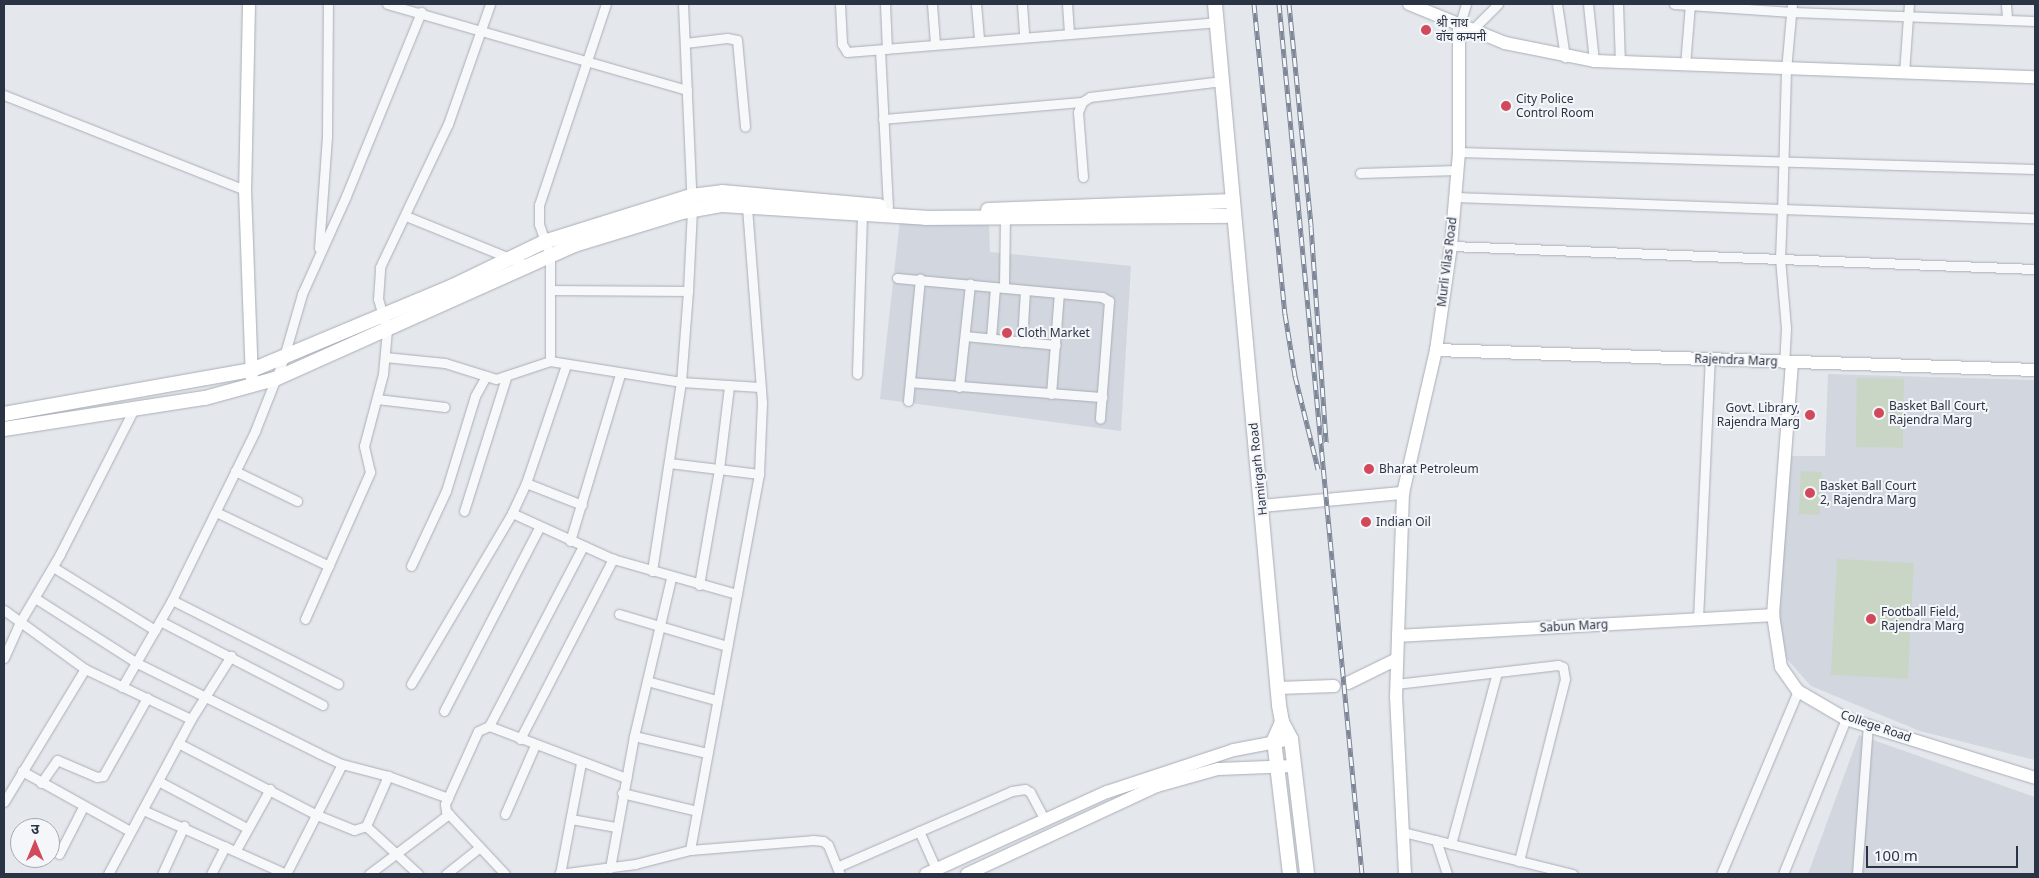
<!DOCTYPE html>
<meta charset="utf-8">
<style>
body{margin:0}
#map{position:relative;width:2039px;height:878px;overflow:hidden;background:#e4e7ec;font-family:"Noto Sans","Noto Sans Devanagari",sans-serif}
div>[style]{position:absolute}
[style*='--x']{left:calc(var(--x)*1px);top:calc(var(--y)*1px);width:calc(var(--w)*1px);rotate:calc(var(--a)*1deg)}
.built>*{inset:0;background:#d2d6de}
.green>*{inset:0;background:#c9d6c5;transform-origin:0 0}
.roads{filter:drop-shadow(0 0 1px #a9aeb7) drop-shadow(0 0 1px #a9aeb7)}
.street>*{height:9px;margin:-4.5px;padding:0 4.5px;transform-origin:4.5px;border-radius:4.5px;background:#f7f8fa}
.secondary>*{height:12px;margin:-6px;padding:0 6px;transform-origin:6px;border-radius:6px;background:#fff}
.primary>*{height:14px;margin:-7px;padding:0 7px;transform-origin:7px;border-radius:7px;background:#fff}
.rail>*{height:5px;margin-top:-2.5px;transform-origin:0;background:repeating-linear-gradient(90deg,#f4f6f9 0 9px,#7d8696 0 18px);box-sizing:border-box;border-block:1px solid #7d8696}
.dots>*{width:14px;height:14px;translate:-50% -50%;box-sizing:border-box;border:2px solid #f4f6f9;border-radius:50%}
span{translate:-50% -50%;white-space:nowrap;text-align:center;line-height:1.15;-webkit-text-stroke:4px #f4f6f9;paint-order:stroke}
.poi-label{font-size:12px;color:#2b3445}
.left{translate:0 -50%;text-align:left}
.right{translate:-100% -50%;text-align:right}
.street-label{font-size:12px;color:#2b3445}
.frame{position:absolute;inset:0;border:5px solid #2b3445;pointer-events:none}
.north{position:absolute;left:10px;top:818px;width:50px;height:50px;box-sizing:border-box;background:#f4f6f9;border:1px solid #a4a8b1;border-radius:50%;rotate:0deg;font-size:14px;font-weight:700;line-height:20px;text-align:center;color:#2b3445}
.north::after{content:'';display:block;margin:auto;width:18px;height:22px;background:#d1495b;clip-path:polygon(50% 0,100% 100%,50% 72%,0 100%)}
.scale{position:absolute;left:1866px;top:846px;width:152px;height:22px;box-sizing:border-box;border:2px solid #2b3445;border-top:0;padding-left:6px;font-size:15px;line-height:18px;white-space:nowrap;color:#2b3445;-webkit-text-stroke:4px #f4f6f9;paint-order:stroke}
</style>
<div id="map">
<div class="built">
<div style="clip-path:polygon(900px 220px,989px 225px,990px 252px,1131px 266px,1121px 431px,880px 399px)"></div>
<div style="clip-path:polygon(1828px 374px,2035px 380px,2035px 760px,1920px 731px,1847px 701px,1811px 686px,1787px 659px,1778px 618px,1779px 456px,1825px 456px)"></div>
<div style="clip-path:polygon(1859px 735px,2035px 797px,2035px 874px,1808px 874px)"></div>
</div>
<div class="green">
<div style="left:1857px;top:378px;width:47px;height:69px;rotate:1deg"></div>
<div style="left:1801px;top:471px;width:21px;height:43px;rotate:3deg"></div>
<div style="left:1837px;top:559px;width:77px;height:116px;rotate:3deg"></div>
</div>
<div class="roads">
<div class="street">
<div style="--x:387;--y:4;--w:312;--a:16"></div>
<div style="--x:840;--y:4;--w:40;--a:87.1"></div>
<div style="--x:842;--y:44;--w:9;--a:58"></div>
<div style="--x:847;--y:52;--w:370;--a:-4.6"></div>
<div style="--x:885;--y:4;--w:45;--a:87.5"></div>
<div style="--x:932;--y:4;--w:40;--a:85.7"></div>
<div style="--x:976;--y:4;--w:36;--a:85"></div>
<div style="--x:1022;--y:4;--w:32;--a:86"></div>
<div style="--x:1067;--y:4;--w:29;--a:86"></div>
<div style="--x:1557;--y:4;--w:54;--a:81.4"></div>
<div style="--x:1588;--y:4;--w:57;--a:84"></div>
<div style="--x:1618;--y:4;--w:59;--a:88.1"></div>
<div style="--x:1674;--y:4;--w:118;--a:3.9"></div>
<div style="--x:1792;--y:12;--w:243;--a:2.1"></div>
<div style="--x:1792;--y:4;--w:66;--a:95.2"></div>
<div style="--x:1786;--y:70;--w:139;--a:91.6"></div>
<div style="--x:1782;--y:209;--w:251;--a:2.1"></div>
<div style="--x:2006;--y:4;--w:16;--a:86"></div>
<div style="--x:1459;--y:27;--w:24;--a:-73"></div>
<div style="--x:1471;--y:31;--w:38;--a:-45"></div>
<div style="--x:685;--y:43;--w:42;--a:-6.8"></div>
<div style="--x:727;--y:38;--w:10;--a:11"></div>
<div style="--x:737;--y:40;--w:87;--a:84.7"></div>
<div style="--x:880;--y:50;--w:157;--a:87.1"></div>
<div style="--x:1685;--y:65;--w:61;--a:-85.3"></div>
<div style="--x:1904;--y:73;--w:69;--a:-85.9"></div>
<div style="--x:4;--y:95;--w:259;--a:21.5"></div>
<div style="--x:883;--y:119;--w:200;--a:-4.9"></div>
<div style="--x:1459;--y:152;--w:576;--a:1.69"></div>
<div style="--x:1360;--y:173;--w:97;--a:-1.8"></div>
<div style="--x:1083;--y:177;--w:65;--a:-94.4"></div>
<div style="--x:1078;--y:112;--w:11;--a:-68"></div>
<div style="--x:1082;--y:102;--w:9;--a:-32"></div>
<div style="--x:1090;--y:97;--w:133;--a:-6.9"></div>
<div style="--x:1455;--y:197;--w:327;--a:2.1"></div>
<div style="--x:1782;--y:209;--w:49;--a:92.3"></div>
<div style="--x:1780;--y:258;--w:70;--a:85.1"></div>
<div style="--x:1786;--y:328;--w:33;--a:93"></div>
<div style="--x:406;--y:216;--w:133;--a:22.1"></div>
<div style="--x:1451;--y:246;--w:584;--a:2.26"></div>
<div style="--x:319;--y:248;--w:111;--a:-85.9"></div>
<div style="--x:327;--y:137;--w:133;--a:-89.6"></div>
<div style="--x:897;--y:278;--w:206;--a:5.3"></div>
<div style="--x:1102;--y:297;--w:8;--a:30"></div>
<div style="--x:1109;--y:301;--w:118;--a:94.4"></div>
<div style="--x:1004;--y:287;--w:68;--a:-89.2"></div>
<div style="--x:551;--y:290;--w:137;--a:0.4"></div>
<div style="--x:965;--y:336;--w:91;--a:5.6"></div>
<div style="--x:991;--y:338;--w:51;--a:-85.5"></div>
<div style="--x:1022;--y:342;--w:52;--a:-86.7"></div>
<div style="--x:385;--y:357;--w:60;--a:5.7"></div>
<div style="--x:445;--y:363;--w:53;--a:17.4"></div>
<div style="--x:496;--y:379;--w:57;--a:-18.4"></div>
<div style="--x:550;--y:361;--w:133;--a:9.1"></div>
<div style="--x:681;--y:382;--w:79;--a:3.6"></div>
<div style="--x:550;--y:361;--w:105;--a:-90"></div>
<div style="--x:550;--y:256;--w:34;--a:-109"></div>
<div style="--x:539;--y:224;--w:19;--a:-90"></div>
<div style="--x:539;--y:205;--w:212;--a:-71.6"></div>
<div style="--x:857;--y:374;--w:160;--a:-88.2"></div>
<div style="--x:910;--y:382;--w:193;--a:4.5"></div>
<div style="--x:959;--y:387;--w:104;--a:-83.9"></div>
<div style="--x:1051;--y:394;--w:101;--a:-85.5"></div>
<div style="--x:377;--y:399;--w:68;--a:6.7"></div>
<div style="--x:908;--y:401;--w:123;--a:-84.4"></div>
<div style="--x:669;--y:463;--w:91;--a:7"></div>
<div style="--x:235;--y:471;--w:69;--a:25.8"></div>
<div style="--x:526;--y:483;--w:60;--a:21.4"></div>
<div style="--x:464;--y:511;--w:139;--a:-72.5"></div>
<div style="--x:216;--y:512;--w:125;--a:25.5"></div>
<div style="--x:512;--y:513;--w:111;--a:24.5"></div>
<div style="--x:613;--y:559;--w:129;--a:15.8"></div>
<div style="--x:570;--y:541;--w:174;--a:-73.3"></div>
<div style="--x:411;--y:566;--w:83;--a:-65"></div>
<div style="--x:446;--y:491;--w:99;--a:-73"></div>
<div style="--x:475;--y:396;--w:23;--a:-61"></div>
<div style="--x:53;--y:567;--w:120;--a:31.7"></div>
<div style="--x:652;--y:571;--w:191;--a:-81.3"></div>
<div style="--x:681;--y:382;--w:91;--a:-85.6"></div>
<div style="--x:688;--y:291;--w:81;--a:-87.2"></div>
<div style="--x:692;--y:210;--w:206;--a:-92.5"></div>
<div style="--x:699;--y:585;--w:118;--a:-80.2"></div>
<div style="--x:719;--y:469;--w:84;--a:-83.1"></div>
<div style="--x:35;--y:598;--w:121;--a:32.5"></div>
<div style="--x:137;--y:663;--w:202;--a:26.4"></div>
<div style="--x:318;--y:753;--w:26;--a:25"></div>
<div style="--x:342;--y:764;--w:48;--a:14.6"></div>
<div style="--x:388;--y:776;--w:64;--a:20.1"></div>
<div style="--x:172;--y:600;--w:186;--a:26.8"></div>
<div style="--x:4;--y:610;--w:100;--a:36.1"></div>
<div style="--x:85;--y:669;--w:117;--a:25.3"></div>
<div style="--x:619;--y:614;--w:113;--a:16.5"></div>
<div style="--x:305;--y:619;--w:161;--a:-66.1"></div>
<div style="--x:370;--y:472;--w:27;--a:-103"></div>
<div style="--x:364;--y:446;--w:74;--a:-75.2"></div>
<div style="--x:383;--y:374;--w:44;--a:-84.8"></div>
<div style="--x:387;--y:330;--w:32;--a:-106"></div>
<div style="--x:378;--y:299;--w:32;--a:-86"></div>
<div style="--x:380;--y:267;--w:158;--a:-64.6"></div>
<div style="--x:448;--y:124;--w:127;--a:-70.7"></div>
<div style="--x:1698;--y:619;--w:260;--a:-87.4"></div>
<div style="--x:160;--y:621;--w:183;--a:27.3"></div>
<div style="--x:4;--y:658;--w:39;--a:-66"></div>
<div style="--x:20;--y:622;--w:79;--a:-59.5"></div>
<div style="--x:60;--y:554;--w:163;--a:-63"></div>
<div style="--x:647;--y:681;--w:72;--a:15.4"></div>
<div style="--x:411;--y:684;--w:199;--a:-59.4"></div>
<div style="--x:512;--y:513;--w:33;--a:-65"></div>
<div style="--x:526;--y:483;--w:125;--a:-71.3"></div>
<div style="--x:1396;--y:684;--w:163;--a:-6.7"></div>
<div style="--x:1558;--y:665;--w:5;--a:22"></div>
<div style="--x:1563;--y:667;--w:12;--a:81"></div>
<div style="--x:1565;--y:679;--w:188;--a:104.2"></div>
<div style="--x:122;--y:687;--w:100;--a:-60.1"></div>
<div style="--x:172;--y:600;--w:188;--a:-63.8"></div>
<div style="--x:255;--y:431;--w:76;--a:-68.5"></div>
<div style="--x:283;--y:360;--w:69;--a:-73.9"></div>
<div style="--x:302;--y:294;--w:107;--a:-65.8"></div>
<div style="--x:346;--y:196;--w:199;--a:-67.8"></div>
<div style="--x:444;--y:711;--w:206;--a:-62.6"></div>
<div style="--x:489;--y:726;--w:203;--a:-62.4"></div>
<div style="--x:634;--y:736;--w:75;--a:13.1"></div>
<div style="--x:520;--y:739;--w:203;--a:-62.7"></div>
<div style="--x:178;--y:743;--w:157;--a:27.4"></div>
<div style="--x:317;--y:815;--w:40;--a:22"></div>
<div style="--x:354;--y:830;--w:13;--a:-18"></div>
<div style="--x:366;--y:826;--w:55;--a:-66.3"></div>
<div style="--x:22;--y:771;--w:124;--a:29.1"></div>
<div style="--x:160;--y:782;--w:98;--a:27.9"></div>
<div style="--x:41;--y:783;--w:28;--a:-55"></div>
<div style="--x:57;--y:760;--w:43;--a:23"></div>
<div style="--x:97;--y:777;--w:6;--a:-9"></div>
<div style="--x:103;--y:776;--w:90;--a:-60.6"></div>
<div style="--x:622;--y:793;--w:77;--a:13.5"></div>
<div style="--x:4;--y:802;--w:156;--a:-58.7"></div>
<div style="--x:143;--y:810;--w:157;--a:24.1"></div>
<div style="--x:505;--y:814;--w:75;--a:-66.5"></div>
<div style="--x:571;--y:819;--w:46;--a:10.1"></div>
<div style="--x:366;--y:826;--w:71;--a:42.7"></div>
<div style="--x:919;--y:831;--w:42;--a:65.9"></div>
<div style="--x:1403;--y:832;--w:175;--a:13.9"></div>
<div style="--x:1436;--y:840;--w:36;--a:72"></div>
<div style="--x:1451;--y:844;--w:178;--a:-75"></div>
<div style="--x:236;--y:850;--w:70;--a:-60.9"></div>
<div style="--x:690;--y:850;--w:382;--a:-79.6"></div>
<div style="--x:759;--y:474;--w:72;--a:-87.6"></div>
<div style="--x:762;--y:402;--w:196;--a:-94.4"></div>
<div style="--x:59;--y:854;--w:53;--a:-62.9"></div>
<div style="--x:837;--y:867;--w:191;--a:-23.5"></div>
<div style="--x:1012;--y:791;--w:13;--a:-9"></div>
<div style="--x:1025;--y:789;--w:6;--a:31"></div>
<div style="--x:1030;--y:792;--w:32;--a:62"></div>
<div style="--x:610;--y:868;--w:134;--a:-79.7"></div>
<div style="--x:634;--y:736;--w:162;--a:-76.8"></div>
<div style="--x:108;--y:874;--w:176;--a:-61.8"></div>
<div style="--x:191;--y:719;--w:75;--a:-57.6"></div>
<div style="--x:162;--y:874;--w:53;--a:-65.4"></div>
<div style="--x:211;--y:874;--w:31;--a:-63"></div>
<div style="--x:286;--y:874;--w:123;--a:-63"></div>
<div style="--x:369;--y:874;--w:100;--a:-36.9"></div>
<div style="--x:446;--y:874;--w:43;--a:-38.5"></div>
<div style="--x:505;--y:874;--w:86;--a:-133.1"></div>
<div style="--x:446;--y:811;--w:7;--a:-98"></div>
<div style="--x:445;--y:804;--w:80;--a:-65.7"></div>
<div style="--x:478;--y:731;--w:12;--a:-24"></div>
<div style="--x:489;--y:726;--w:147;--a:20.8"></div>
<div style="--x:559;--y:874;--w:77;--a:-7.5"></div>
<div style="--x:635;--y:864;--w:57;--a:-14.3"></div>
<div style="--x:690;--y:850;--w:123;--a:-4.6"></div>
<div style="--x:813;--y:840;--w:10;--a:6"></div>
<div style="--x:823;--y:841;--w:6;--a:39"></div>
<div style="--x:828;--y:845;--w:31;--a:68"></div>
<div style="--x:560;--y:874;--w:113;--a:-79.3"></div>
<div style="--x:1721;--y:874;--w:199;--a:-67.2"></div>
<div style="--x:1783;--y:874;--w:167;--a:-67.9"></div>
<div style="--x:1857;--y:874;--w:151;--a:-85.8"></div>
</div>
<div class="secondary">
<div style="--x:249;--y:4;--w:186;--a:91.2"></div>
<div style="--x:245;--y:190;--w:189;--a:87.9"></div>
<div style="--x:1409;--y:4;--w:104;--a:22.1"></div>
<div style="--x:1505;--y:43;--w:91;--a:11.4"></div>
<div style="--x:1594;--y:61;--w:441;--a:2.1"></div>
<div style="--x:1436;--y:350;--w:599;--a:1.91"></div>
<div style="--x:1792;--y:362;--w:254;--a:94.3"></div>
<div style="--x:1773;--y:615;--w:53;--a:81.3"></div>
<div style="--x:1781;--y:667;--w:29;--a:55"></div>
<div style="--x:1798;--y:691;--w:56;--a:30.3"></div>
<div style="--x:1846;--y:719;--w:198;--a:17.3"></div>
<div style="--x:1262;--y:506;--w:142;--a:-5.3"></div>
<div style="--x:1398;--y:636;--w:143;--a:-88"></div>
<div style="--x:1403;--y:493;--w:147;--a:-77"></div>
<div style="--x:1436;--y:350;--w:105;--a:-81.8"></div>
<div style="--x:1451;--y:246;--w:94;--a:-85.1"></div>
<div style="--x:1459;--y:152;--w:125;--a:-90"></div>
<div style="--x:1348;--y:683;--w:52;--a:-26.1"></div>
<div style="--x:1278;--y:688;--w:56;--a:-2"></div>
<div style="--x:926;--y:874;--w:199;--a:-24.4"></div>
<div style="--x:1107;--y:792;--w:134;--a:-18.3"></div>
<div style="--x:1234;--y:750;--w:58;--a:-10.9"></div>
<div style="--x:967;--y:874;--w:209;--a:-24.9"></div>
<div style="--x:1157;--y:786;--w:63;--a:-15.6"></div>
<div style="--x:1218;--y:769;--w:76;--a:-2.3"></div>
<div style="--x:1405;--y:874;--w:177;--a:-92.9"></div>
<div style="--x:1396;--y:697;--w:61;--a:-88.1"></div>
<div style="--x:1398;--y:636;--w:376;--a:-3.2"></div>
</div>
<div class="primary">
<div style="--x:1215;--y:4;--w:704;--a:84.78"></div>
<div style="--x:1279;--y:705;--w:17;--a:80"></div>
<div style="--x:1282;--y:722;--w:19;--a:62"></div>
<div style="--x:1291;--y:739;--w:136;--a:83.2"></div>
<div style="--x:988;--y:210;--w:245;--a:-2.1"></div>
<div style="--x:4;--y:414;--w:252;--a:-10.1"></div>
<div style="--x:252;--y:370;--w:218;--a:-22.7"></div>
<div style="--x:453;--y:286;--w:101;--a:-25.8"></div>
<div style="--x:544;--y:242;--w:154;--a:-17.4"></div>
<div style="--x:691;--y:196;--w:31;--a:-7"></div>
<div style="--x:722;--y:192;--w:158;--a:5.1"></div>
<div style="--x:4;--y:429;--w:203;--a:-8.8"></div>
<div style="--x:205;--y:398;--w:73;--a:-15.2"></div>
<div style="--x:275;--y:379;--w:328;--a:-24.1"></div>
<div style="--x:574;--y:245;--w:113;--a:-17"></div>
<div style="--x:682;--y:212;--w:41;--a:-9.9"></div>
<div style="--x:722;--y:205;--w:204;--a:3.6"></div>
<div style="--x:926;--y:218;--w:308;--a:-0.4"></div>
<div style="--x:1282;--y:722;--w:20;--a:114"></div>
<div style="--x:1274;--y:740;--w:135;--a:83.2"></div>
</div>
</div>
<div class="rail">
<div style="--x:1254;--y:4;--w:312;--a:84.3"></div>
<div style="--x:1285;--y:314;--w:63;--a:80.8"></div>
<div style="--x:1295;--y:376;--w:96;--a:76.1"></div>
<div style="--x:1279;--y:4;--w:874;--a:84.55"></div>
<div style="--x:1289;--y:4;--w:223;--a:84.3"></div>
<div style="--x:1311;--y:226;--w:217;--a:86"></div>
</div>
<div class="dots">
<div style="left:1426px;top:30px;background:#d1495b"></div>
<div style="left:1506px;top:106px;background:#d1495b"></div>
<div style="left:1007px;top:333px;background:#d1495b"></div>
<div style="left:1879px;top:413px;background:#d1495b"></div>
<div style="left:1810px;top:415px;background:#d1495b"></div>
<div style="left:1369px;top:469px;background:#d1495b"></div>
<div style="left:1810px;top:493px;background:#d1495b"></div>
<div style="left:1366px;top:522px;background:#d1495b"></div>
<div style="left:1871px;top:619px;background:#d1495b"></div>
</div>
<div class="poi-label">
<span class="left" style="left:1436px;top:30px">श्री नाथ<br>वॉच कम्पनी</span>
<span class="left" style="left:1516px;top:106px">City Police<br>Control Room</span>
<span class="left" style="left:1017px;top:333px">Cloth Market</span>
<span class="left" style="left:1889px;top:413px">Basket Ball Court,<br>Rajendra Marg</span>
<span class="right" style="left:1800px;top:415px">Govt. Library,<br>Rajendra Marg</span>
<span class="left" style="left:1379px;top:469px">Bharat Petroleum</span>
<span class="left" style="left:1820px;top:493px">Basket Ball Court<br>2, Rajendra Marg</span>
<span class="left" style="left:1376px;top:522px">Indian Oil</span>
<span class="left" style="left:1881px;top:619px">Football Field,<br>Rajendra Marg</span>
</div>
<div class="street-label">
<span style="left:1447px;top:262px;rotate:-83deg">Murli Vilas Road</span>
<span style="left:1736px;top:360px;rotate:2deg">Rajendra Marg</span>
<span style="left:1258px;top:469px;rotate:-96deg">Hamirgarh Road</span>
<span style="left:1574px;top:626px;rotate:-3deg">Sabun Marg</span>
<span style="left:1876px;top:726px;rotate:19deg">College Road</span>
</div>
<div class="frame"></div>
<div class="north">उ</div>
<div class="scale">100 m</div>
</div>
